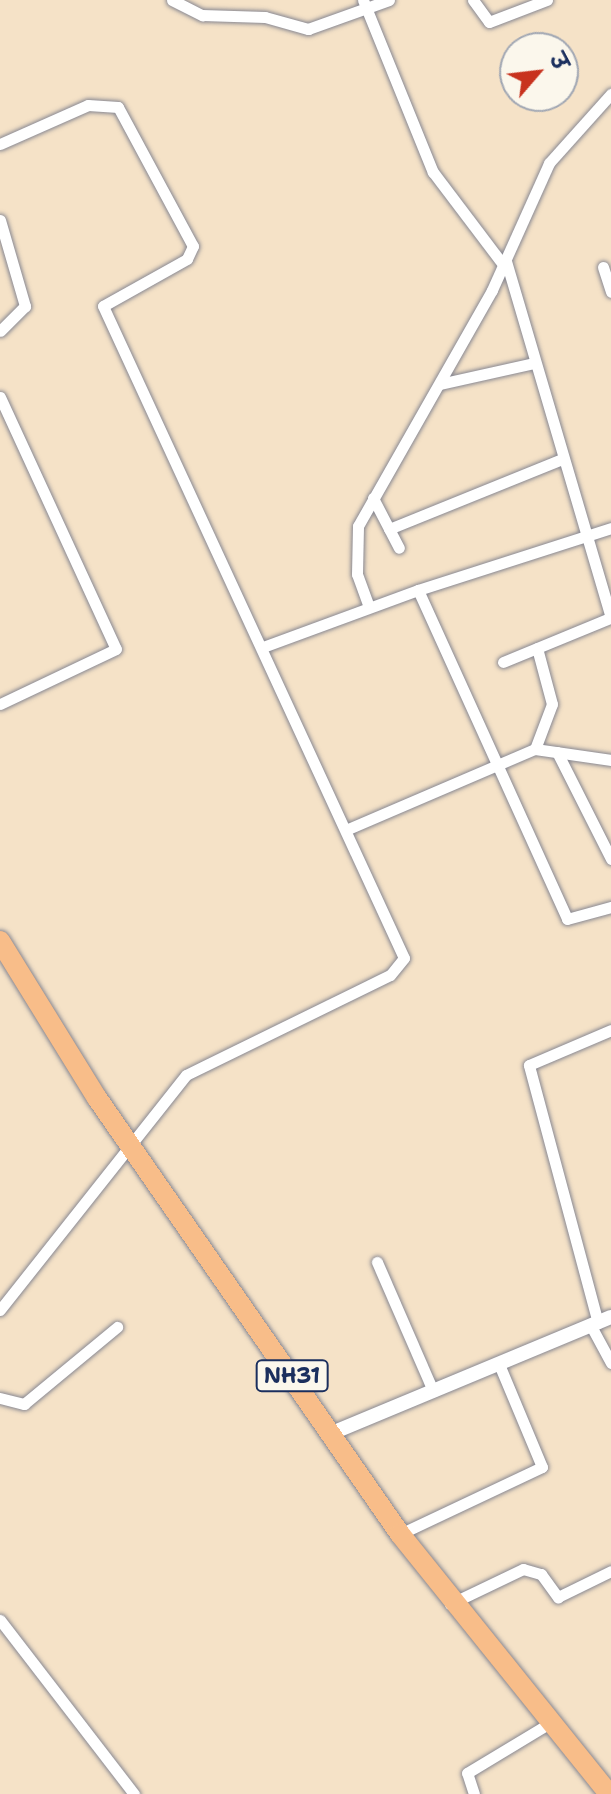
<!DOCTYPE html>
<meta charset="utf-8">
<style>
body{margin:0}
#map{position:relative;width:611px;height:1794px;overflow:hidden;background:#f5e2c7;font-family:"Shantell Sans","Playpen Sans Deva",sans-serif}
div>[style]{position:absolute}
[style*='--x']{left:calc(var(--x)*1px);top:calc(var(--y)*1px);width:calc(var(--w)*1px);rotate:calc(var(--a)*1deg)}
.roads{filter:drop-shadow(0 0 2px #888892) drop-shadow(0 0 2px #888892)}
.minor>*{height:11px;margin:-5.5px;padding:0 5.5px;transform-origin:5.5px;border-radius:5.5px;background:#fff}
.tertiary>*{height:14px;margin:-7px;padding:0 7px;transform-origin:7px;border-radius:7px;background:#fff}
.trunk>*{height:20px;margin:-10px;padding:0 10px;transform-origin:10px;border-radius:10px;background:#f8bd89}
span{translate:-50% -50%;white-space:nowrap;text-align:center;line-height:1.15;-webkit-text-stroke:7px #fbf7ec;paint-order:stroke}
.shield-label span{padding:2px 6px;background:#fbf7ec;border:2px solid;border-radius:6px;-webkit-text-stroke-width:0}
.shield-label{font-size:22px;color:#1b2f5e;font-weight:700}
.north{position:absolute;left:499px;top:32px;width:80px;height:80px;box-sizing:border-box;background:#fbf7ec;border:2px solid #a1a7b3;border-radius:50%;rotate:62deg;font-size:22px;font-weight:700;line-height:32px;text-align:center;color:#1b2f5e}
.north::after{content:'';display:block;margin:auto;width:28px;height:36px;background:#c8321e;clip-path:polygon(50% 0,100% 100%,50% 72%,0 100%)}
</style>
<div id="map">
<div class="roads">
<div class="minor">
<div style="--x:172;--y:0;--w:34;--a:27"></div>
<div style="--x:202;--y:15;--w:63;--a:1.8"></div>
<div style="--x:265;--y:17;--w:45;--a:15.6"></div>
<div style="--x:308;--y:29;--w:86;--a:-19.7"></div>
<div style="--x:363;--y:0;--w:186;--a:67.9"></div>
<div style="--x:433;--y:172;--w:118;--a:52.9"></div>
<div style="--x:473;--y:0;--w:27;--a:54"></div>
<div style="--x:489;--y:22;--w:62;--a:-20.8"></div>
<div style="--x:0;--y:144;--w:96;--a:-23.9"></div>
<div style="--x:88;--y:105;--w:30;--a:4"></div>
<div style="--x:118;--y:107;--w:158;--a:61.7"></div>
<div style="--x:193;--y:246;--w:14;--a:115"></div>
<div style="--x:187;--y:259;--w:96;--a:150.8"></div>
<div style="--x:103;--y:306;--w:718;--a:65.22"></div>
<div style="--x:404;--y:958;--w:22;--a:129"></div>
<div style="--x:390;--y:975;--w:227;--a:153.9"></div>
<div style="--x:186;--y:1075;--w:300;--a:128.4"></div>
<div style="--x:0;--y:220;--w:90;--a:73.8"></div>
<div style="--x:25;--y:306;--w:35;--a:135"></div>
<div style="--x:506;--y:261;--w:371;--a:73.6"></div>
<div style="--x:603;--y:267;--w:26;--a:72"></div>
<div style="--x:440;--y:384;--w:96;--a:-12.6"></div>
<div style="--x:0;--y:397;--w:277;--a:65.3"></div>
<div style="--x:116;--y:649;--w:128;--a:154.6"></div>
<div style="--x:373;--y:498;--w:56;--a:62.5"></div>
<div style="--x:389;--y:529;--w:187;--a:-22"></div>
<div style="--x:418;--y:590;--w:203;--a:-17.8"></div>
<div style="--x:369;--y:607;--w:35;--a:-110"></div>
<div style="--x:357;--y:574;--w:48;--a:-88.8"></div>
<div style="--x:358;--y:526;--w:271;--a:-60.4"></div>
<div style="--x:492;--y:290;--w:139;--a:-65.8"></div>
<div style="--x:549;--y:163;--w:93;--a:-48.1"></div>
<div style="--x:263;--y:647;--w:165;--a:-20.2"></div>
<div style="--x:418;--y:590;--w:361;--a:65.6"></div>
<div style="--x:567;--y:919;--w:46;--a:-15.3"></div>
<div style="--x:503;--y:662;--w:116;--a:-22.4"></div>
<div style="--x:535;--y:749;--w:48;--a:-69.3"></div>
<div style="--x:552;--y:704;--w:58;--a:-105"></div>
<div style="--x:557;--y:752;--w:120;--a:63.2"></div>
<div style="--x:348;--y:829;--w:203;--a:-23.2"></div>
<div style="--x:535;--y:749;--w:77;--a:8.2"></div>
<div style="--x:377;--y:1262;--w:141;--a:66.5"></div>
<div style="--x:598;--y:1323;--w:267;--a:-105"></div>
<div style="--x:529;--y:1065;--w:89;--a:-23.1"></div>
<div style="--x:591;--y:1326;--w:42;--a:61.6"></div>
<div style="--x:0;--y:1398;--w:25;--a:14"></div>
<div style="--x:24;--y:1404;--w:121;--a:-39.6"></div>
<div style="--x:400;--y:1534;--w:157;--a:-25.3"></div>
<div style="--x:542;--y:1467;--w:112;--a:-112.7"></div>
<div style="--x:450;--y:1604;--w:81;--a:-25.6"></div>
<div style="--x:523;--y:1569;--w:19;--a:16"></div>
<div style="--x:541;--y:1574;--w:29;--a:54"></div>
<div style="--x:558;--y:1597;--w:59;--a:-26.1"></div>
<div style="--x:0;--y:1620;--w:220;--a:52.4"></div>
<div style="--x:474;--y:1794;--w:22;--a:-108"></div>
<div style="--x:467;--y:1773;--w:97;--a:-31.1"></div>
</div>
<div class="tertiary">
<div style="--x:332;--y:1433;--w:302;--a:-22.6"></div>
</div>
<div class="trunk">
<div style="--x:0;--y:941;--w:185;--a:58.3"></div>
<div style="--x:97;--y:1098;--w:531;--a:55.2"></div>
<div style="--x:400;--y:1534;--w:334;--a:51.2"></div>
</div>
</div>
<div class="shield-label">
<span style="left:292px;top:1376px">NH31</span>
</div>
<div class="north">उ</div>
</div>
